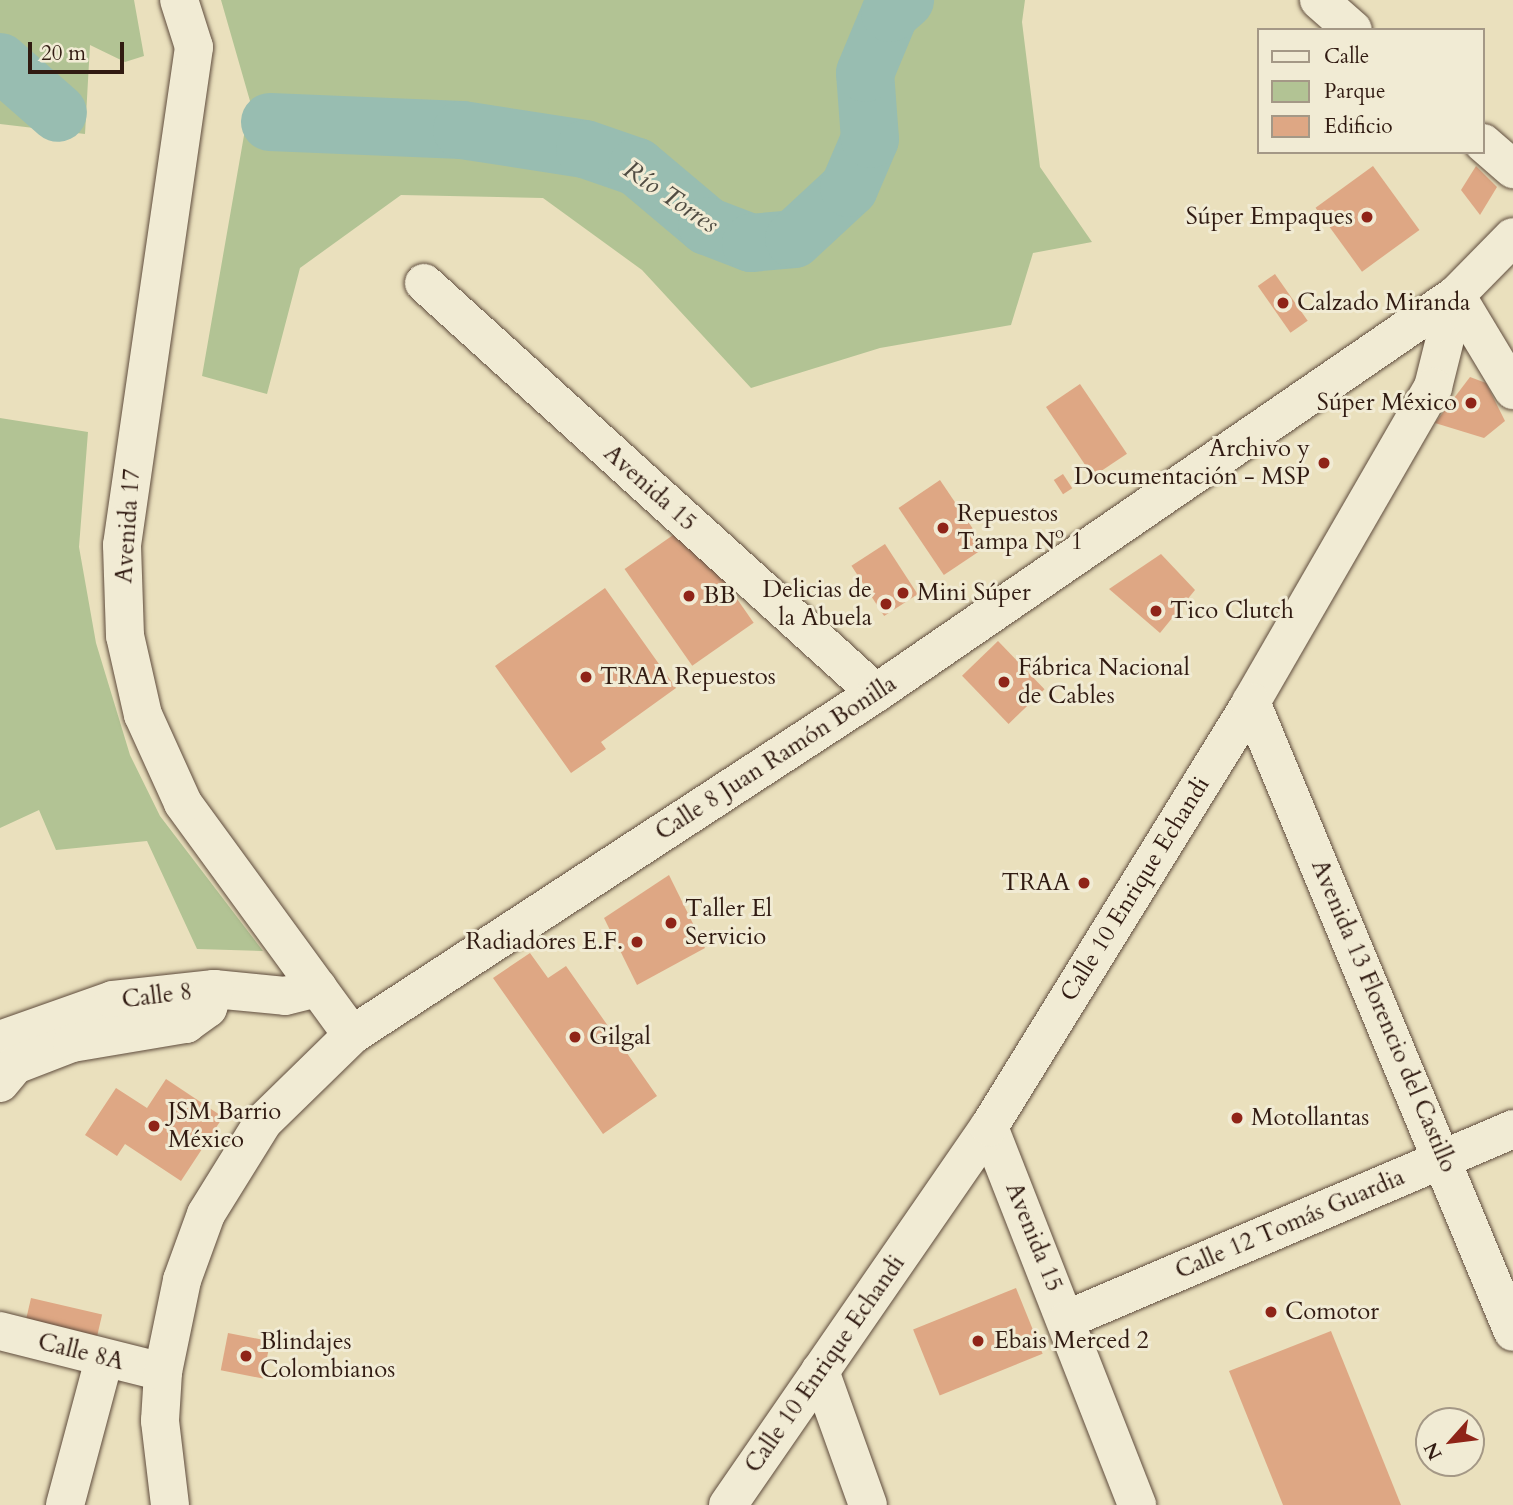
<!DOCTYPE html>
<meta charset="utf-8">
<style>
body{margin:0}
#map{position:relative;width:1513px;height:1505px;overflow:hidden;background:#eae0bd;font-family:Cardo,serif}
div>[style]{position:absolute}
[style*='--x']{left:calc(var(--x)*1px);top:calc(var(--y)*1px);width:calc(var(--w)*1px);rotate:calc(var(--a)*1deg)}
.green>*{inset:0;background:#b2c394}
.river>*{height:58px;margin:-29px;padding:0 29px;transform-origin:29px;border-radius:29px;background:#98bdb1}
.building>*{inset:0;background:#dea784;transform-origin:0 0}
.roads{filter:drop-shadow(0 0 2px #5f4c3d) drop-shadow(0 0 2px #5f4c3d)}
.minor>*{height:38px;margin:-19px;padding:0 19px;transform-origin:19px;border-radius:19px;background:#f1ebd4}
.tertiary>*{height:38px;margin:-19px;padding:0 19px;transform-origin:19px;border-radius:19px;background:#f1ebd4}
.secondary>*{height:38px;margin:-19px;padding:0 19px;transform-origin:19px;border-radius:19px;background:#f1ebd4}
.dots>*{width:19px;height:19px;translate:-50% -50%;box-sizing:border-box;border:4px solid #f1ebd4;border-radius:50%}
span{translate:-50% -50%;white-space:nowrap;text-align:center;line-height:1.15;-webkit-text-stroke:6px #f1ebd4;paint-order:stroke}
.poi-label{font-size:24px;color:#311b12}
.right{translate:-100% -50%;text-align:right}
.left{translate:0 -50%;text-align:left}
.street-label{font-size:24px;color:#311b12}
.water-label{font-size:26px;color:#504c42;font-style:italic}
.legend{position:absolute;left:1257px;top:28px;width:228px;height:126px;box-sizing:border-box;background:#f1ebd4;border:2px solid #a49886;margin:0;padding:9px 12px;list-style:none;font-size:21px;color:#311b12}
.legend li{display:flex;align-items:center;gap:14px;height:35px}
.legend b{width:35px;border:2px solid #a49886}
.north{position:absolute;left:1415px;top:1407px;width:70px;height:70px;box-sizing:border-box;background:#f1ebd4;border:2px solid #a49886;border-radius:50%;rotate:242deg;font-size:19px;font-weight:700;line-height:28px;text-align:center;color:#311b12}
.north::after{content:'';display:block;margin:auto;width:24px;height:32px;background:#8f2418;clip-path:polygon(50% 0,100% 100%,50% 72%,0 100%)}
.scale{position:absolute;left:28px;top:42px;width:96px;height:32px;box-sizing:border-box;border:4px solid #311b12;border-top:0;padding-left:9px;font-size:21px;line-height:24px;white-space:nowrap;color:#311b12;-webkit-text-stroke:5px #f1ebd4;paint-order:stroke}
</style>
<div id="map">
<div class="green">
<div style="clip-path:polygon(0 0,134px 0,144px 56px,125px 62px,90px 45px,85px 134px,0 124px)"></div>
<div style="clip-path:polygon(221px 0,1025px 0,1022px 22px,1040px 167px,1092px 242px,1033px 253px,1011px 325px,880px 348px,751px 388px,642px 270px,543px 198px,401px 195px,300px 268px,267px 394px,202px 376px,250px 101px)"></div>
<div style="clip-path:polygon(0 418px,88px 432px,79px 547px,96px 643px,130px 755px,160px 816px,263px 951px,197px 949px,147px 841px,56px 850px,39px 810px,0 828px)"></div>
</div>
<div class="river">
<div style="--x:0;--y:62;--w:77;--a:41.3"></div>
<div style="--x:270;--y:122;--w:192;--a:2.4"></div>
<div style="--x:462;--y:130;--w:124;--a:8.8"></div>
<div style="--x:585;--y:149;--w:55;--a:19.1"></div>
<div style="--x:637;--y:167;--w:92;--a:40.1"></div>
<div style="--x:707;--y:226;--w:47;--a:21.1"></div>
<div style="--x:751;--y:243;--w:43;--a:-5.3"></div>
<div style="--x:794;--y:239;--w:75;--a:-42.8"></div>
<div style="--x:849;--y:188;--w:53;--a:-66.8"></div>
<div style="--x:870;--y:139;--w:66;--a:-94.3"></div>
<div style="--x:865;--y:73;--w:65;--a:-67.4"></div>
<div style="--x:890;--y:13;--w:20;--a:-41"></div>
</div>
<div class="building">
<div style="left:1373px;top:166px;width:79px;height:71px;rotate:54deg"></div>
<div style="clip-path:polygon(1476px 166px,1497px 187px,1480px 215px,1461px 190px)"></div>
<div style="left:1275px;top:274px;width:57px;height:21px;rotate:55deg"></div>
<div style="clip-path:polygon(1470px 377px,1486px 383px,1505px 421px,1484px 438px,1435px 423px)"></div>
<div style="left:1080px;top:384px;width:84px;height:41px;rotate:56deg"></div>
<div style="left:1063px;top:474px;width:17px;height:11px;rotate:57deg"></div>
<div style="left:940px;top:480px;width:81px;height:50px;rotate:56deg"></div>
<div style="left:686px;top:526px;width:118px;height:75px;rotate:55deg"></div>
<div style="left:885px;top:544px;width:60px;height:40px;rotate:57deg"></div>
<div style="clip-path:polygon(1161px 554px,1195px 590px,1160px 633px,1109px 589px)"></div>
<div style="clip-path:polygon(605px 588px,676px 688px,601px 742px,606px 749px,571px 773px,495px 666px)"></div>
<div style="left:998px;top:641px;width:67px;height:50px;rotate:46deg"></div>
<div style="clip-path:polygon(669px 875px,705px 948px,637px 985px,604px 918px)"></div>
<div style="clip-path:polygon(530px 953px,548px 978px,566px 966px,657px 1096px,603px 1134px,493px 978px)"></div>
<div style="clip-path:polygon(166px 1079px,223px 1117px,181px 1181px,125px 1144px,117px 1156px,85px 1135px,116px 1088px,147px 1108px)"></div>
<div style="left:1016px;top:1288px;width:71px;height:111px;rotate:68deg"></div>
<div style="left:31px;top:1298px;width:73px;height:32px;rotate:13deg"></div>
<div style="clip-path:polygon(1331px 1331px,1401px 1505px,1283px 1505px,1229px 1371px)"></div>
<div style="left:228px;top:1333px;width:43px;height:38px;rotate:11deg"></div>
</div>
<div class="roads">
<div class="minor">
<div style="--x:1319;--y:0;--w:45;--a:41.4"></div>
<div style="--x:1483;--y:143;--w:40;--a:41"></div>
<div style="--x:424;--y:283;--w:610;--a:42.21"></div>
<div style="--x:0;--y:1040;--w:120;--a:-19.5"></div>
<div style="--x:113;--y:1000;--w:102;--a:-6.2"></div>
<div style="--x:214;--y:989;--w:71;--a:5.6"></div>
<div style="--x:285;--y:996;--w:34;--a:-14"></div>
<div style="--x:0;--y:1083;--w:23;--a:-50"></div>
<div style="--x:15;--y:1065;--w:61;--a:-21.1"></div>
<div style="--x:72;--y:1043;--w:116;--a:-9.5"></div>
<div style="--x:186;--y:1024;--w:27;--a:-36"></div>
<div style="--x:208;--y:1008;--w:20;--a:-72"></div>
<div style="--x:989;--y:1127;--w:406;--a:68.6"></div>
<div style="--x:1068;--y:1319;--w:484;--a:-23.1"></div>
<div style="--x:0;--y:1331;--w:168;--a:14.1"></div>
<div style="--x:820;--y:1371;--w:142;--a:70.3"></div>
<div style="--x:65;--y:1505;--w:151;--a:-75"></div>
<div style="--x:728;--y:1505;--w:459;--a:-55.4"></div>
<div style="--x:989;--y:1127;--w:499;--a:-58.3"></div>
</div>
<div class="tertiary">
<div style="--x:1456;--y:295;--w:95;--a:104"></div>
<div style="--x:1433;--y:387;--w:364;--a:120"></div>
<div style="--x:1251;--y:702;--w:682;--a:67.42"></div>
<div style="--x:1456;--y:295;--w:111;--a:59"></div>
<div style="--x:352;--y:1035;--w:626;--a:-33.13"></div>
<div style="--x:876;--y:693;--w:703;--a:-34.46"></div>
<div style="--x:1456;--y:295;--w:81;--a:-45.5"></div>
</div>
<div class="secondary">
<div style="--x:170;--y:1505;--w:85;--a:-96.8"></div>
<div style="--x:160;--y:1421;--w:49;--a:-86.5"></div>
<div style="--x:163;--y:1372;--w:94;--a:-78.3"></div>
<div style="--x:182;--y:1280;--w:70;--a:-70"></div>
<div style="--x:206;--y:1214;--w:108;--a:-58.2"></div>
<div style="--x:263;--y:1122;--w:124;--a:-44.3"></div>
<div style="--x:352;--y:1035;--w:287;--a:-126.1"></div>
<div style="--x:183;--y:803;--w:97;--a:-114.4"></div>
<div style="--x:143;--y:715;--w:81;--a:-102.8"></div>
<div style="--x:125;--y:636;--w:91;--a:-91.9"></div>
<div style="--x:122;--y:545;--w:503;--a:-81.77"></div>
<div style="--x:194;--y:47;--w:49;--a:-107.7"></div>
</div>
</div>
<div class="dots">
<div style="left:1367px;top:217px;background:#8f2418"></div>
<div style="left:1283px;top:303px;background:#8f2418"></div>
<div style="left:1471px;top:403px;background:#8f2418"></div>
<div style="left:1324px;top:463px;background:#8f2418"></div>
<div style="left:943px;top:528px;background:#8f2418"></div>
<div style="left:903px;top:593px;background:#8f2418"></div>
<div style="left:689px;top:596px;background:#8f2418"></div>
<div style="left:886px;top:604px;background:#8f2418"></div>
<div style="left:1156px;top:611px;background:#8f2418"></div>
<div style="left:586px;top:677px;background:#8f2418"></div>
<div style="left:1004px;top:682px;background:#8f2418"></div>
<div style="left:1084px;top:883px;background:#8f2418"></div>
<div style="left:671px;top:923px;background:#8f2418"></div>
<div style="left:637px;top:942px;background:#8f2418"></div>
<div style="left:575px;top:1037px;background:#8f2418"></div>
<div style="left:1237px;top:1118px;background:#8f2418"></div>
<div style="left:154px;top:1126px;background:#8f2418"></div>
<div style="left:1271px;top:1312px;background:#8f2418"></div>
<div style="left:978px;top:1341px;background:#8f2418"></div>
<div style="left:246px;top:1356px;background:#8f2418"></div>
</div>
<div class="poi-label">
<span class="right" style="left:1353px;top:217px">Súper Empaques</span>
<span class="left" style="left:1297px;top:303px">Calzado Miranda</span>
<span class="right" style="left:1457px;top:403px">Súper México</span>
<span class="right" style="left:1310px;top:463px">Archivo y<br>Documentación - MSP</span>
<span class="left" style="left:957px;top:528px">Repuestos<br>Tampa Nº 1</span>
<span class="right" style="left:872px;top:604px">Delicias de<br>la Abuela</span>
<span class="left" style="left:917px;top:593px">Mini Súper</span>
<span class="left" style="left:703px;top:596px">BB</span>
<span class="left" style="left:1170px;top:611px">Tico Clutch</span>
<span class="left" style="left:1018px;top:682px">Fábrica Nacional<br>de Cables</span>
<span class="left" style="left:600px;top:677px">TRAA Repuestos</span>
<span class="right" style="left:1070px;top:883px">TRAA</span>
<span class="left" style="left:685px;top:923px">Taller El<br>Servicio</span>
<span class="right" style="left:623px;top:942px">Radiadores E.F.</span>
<span class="left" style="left:589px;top:1037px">Gilgal</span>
<span class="left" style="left:168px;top:1126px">JSM Barrio<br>México</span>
<span class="left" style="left:1251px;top:1118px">Motollantas</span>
<span class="left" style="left:1285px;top:1312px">Comotor</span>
<span class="left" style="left:994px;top:1341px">Ebais Merced 2</span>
<span class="left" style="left:260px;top:1356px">Blindajes<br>Colombianos</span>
</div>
<div class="street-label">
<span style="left:650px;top:488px;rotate:42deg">Avenida 15</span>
<span style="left:128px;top:526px;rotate:-86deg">Avenida 17</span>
<span style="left:776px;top:758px;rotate:-33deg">Calle 8 Juan Ramón Bonilla</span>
<span style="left:1135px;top:889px;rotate:-58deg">Calle 10 Enrique Echandi</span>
<span style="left:157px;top:996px;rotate:-7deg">Calle 8</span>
<span style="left:1384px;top:1016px;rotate:67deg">Avenida 13 Florencio del Castillo</span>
<span style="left:1290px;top:1224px;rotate:-23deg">Calle 12 Tomás Guardia</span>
<span style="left:1034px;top:1237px;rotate:68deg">Avenida 15</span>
<span style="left:81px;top:1352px;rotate:14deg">Calle 8A</span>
<span style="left:825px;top:1364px;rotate:-55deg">Calle 10 Enrique Echandi</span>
</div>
<div class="water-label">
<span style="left:671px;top:197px;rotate:34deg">Río Torres</span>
</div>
<ul class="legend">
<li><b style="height:9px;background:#f1ebd4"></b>Calle</li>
<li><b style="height:19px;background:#b2c394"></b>Parque</li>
<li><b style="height:19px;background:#dea784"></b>Edificio</li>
</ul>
<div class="north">N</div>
<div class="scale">20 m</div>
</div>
